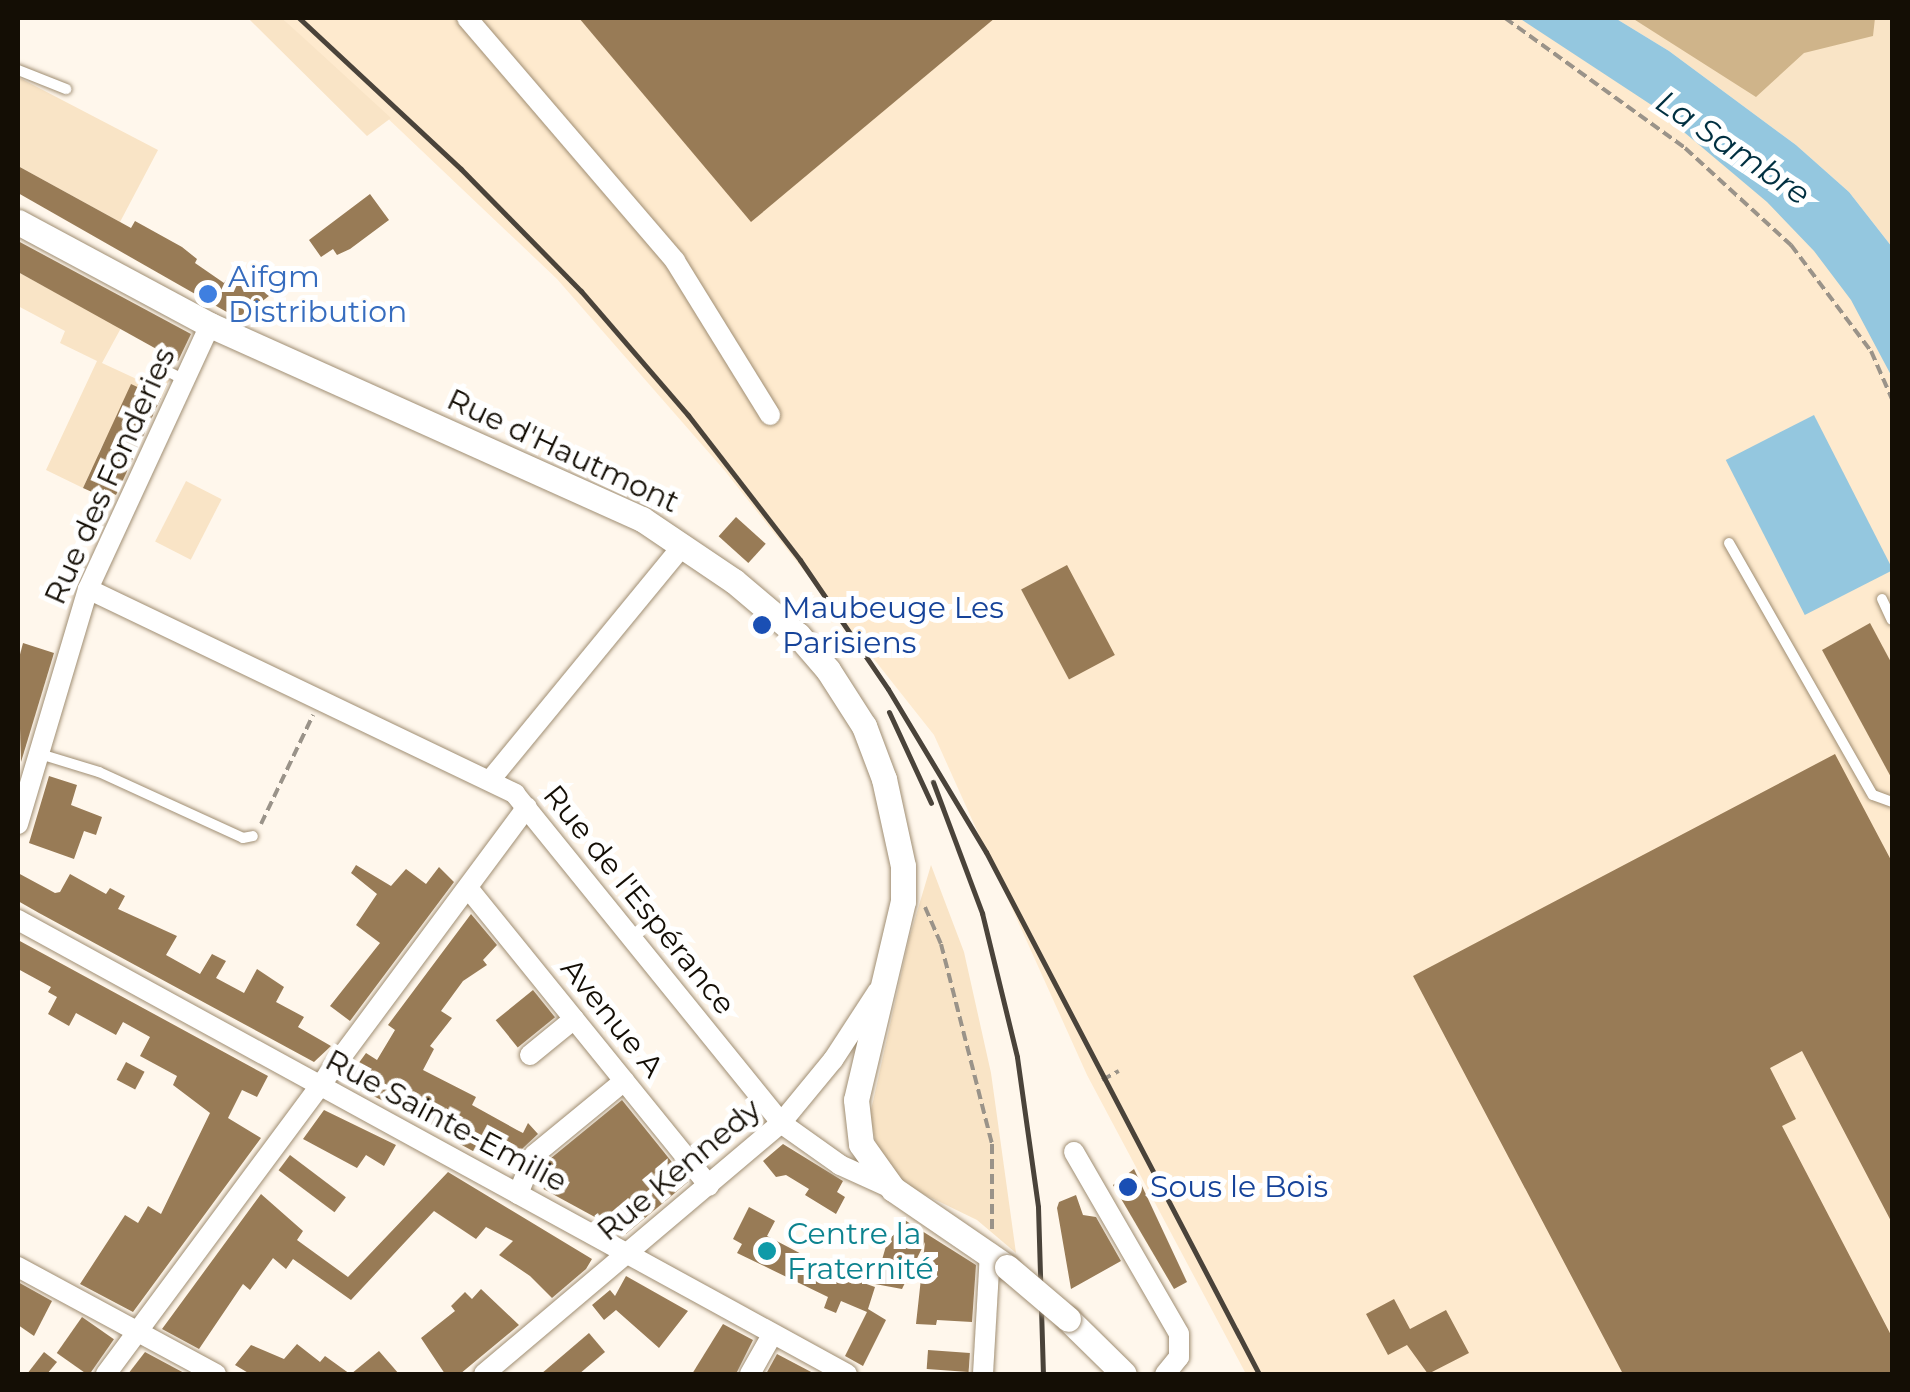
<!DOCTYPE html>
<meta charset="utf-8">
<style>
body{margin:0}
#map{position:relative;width:1910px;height:1392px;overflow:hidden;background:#fff7ec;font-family:Montserrat,sans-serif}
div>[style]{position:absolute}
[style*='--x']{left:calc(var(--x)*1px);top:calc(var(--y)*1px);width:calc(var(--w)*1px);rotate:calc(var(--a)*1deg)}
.built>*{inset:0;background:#feeace}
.green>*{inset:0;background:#f9e4c6;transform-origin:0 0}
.forest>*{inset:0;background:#cfb48a}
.water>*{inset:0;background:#94c7df;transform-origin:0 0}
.building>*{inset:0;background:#987b56;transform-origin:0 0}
.path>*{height:4px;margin-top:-2px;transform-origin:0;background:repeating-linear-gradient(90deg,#9a9389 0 10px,transparent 0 15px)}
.roads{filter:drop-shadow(0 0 2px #a08e73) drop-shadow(0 0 2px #a08e73)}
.service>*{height:10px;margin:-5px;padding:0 5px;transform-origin:5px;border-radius:5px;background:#fff}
.minor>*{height:20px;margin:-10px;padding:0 10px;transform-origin:10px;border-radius:10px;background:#fff}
.tertiary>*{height:25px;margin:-12.5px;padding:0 12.5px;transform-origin:12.5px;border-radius:12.5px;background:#fff}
.rail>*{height:5px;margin:-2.5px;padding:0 2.5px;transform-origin:2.5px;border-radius:2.5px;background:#4a433a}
.bridges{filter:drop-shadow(0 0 2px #a08e73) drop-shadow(0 0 2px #a08e73)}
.tertiary-bridge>*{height:25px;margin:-12.5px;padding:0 12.5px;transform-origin:12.5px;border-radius:12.5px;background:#fff}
.dots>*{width:28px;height:28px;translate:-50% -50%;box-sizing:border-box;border:5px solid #fff;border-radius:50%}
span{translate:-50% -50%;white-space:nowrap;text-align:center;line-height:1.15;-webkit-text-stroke:10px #fff;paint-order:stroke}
.shop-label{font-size:30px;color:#366cbe}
.left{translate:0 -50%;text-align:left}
.street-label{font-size:30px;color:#140e05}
.transit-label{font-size:30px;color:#164399}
.culture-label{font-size:30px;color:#0d838f}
.water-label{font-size:32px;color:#013041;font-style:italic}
.frame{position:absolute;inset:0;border:20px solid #140e05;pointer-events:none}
</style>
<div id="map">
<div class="built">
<div style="clip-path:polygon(282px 18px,1615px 18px,1892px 247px,1892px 1374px,1246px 1374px,1087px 1075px,934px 735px,725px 471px,557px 279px)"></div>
</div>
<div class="green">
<div style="clip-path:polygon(240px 18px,282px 18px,391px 118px,367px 136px,249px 19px)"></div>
<div style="clip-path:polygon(1615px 18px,1892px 18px,1892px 247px,1849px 192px,1796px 145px,1669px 51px)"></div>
<div style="clip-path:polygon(18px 77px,158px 150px,120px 222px,18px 166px)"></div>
<div style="clip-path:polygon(18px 272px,121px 328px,102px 363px,156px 388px,162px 375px,170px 379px,161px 399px,131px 385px,122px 405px,152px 418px,148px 426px,118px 412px,110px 432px,139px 445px,136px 453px,106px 439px,100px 450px,97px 459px,127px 473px,122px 482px,92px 468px,83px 488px,46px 470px,97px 361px,60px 343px,65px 331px,18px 306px)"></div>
<div style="left:186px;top:481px;width:40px;height:68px;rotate:27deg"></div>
<div style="clip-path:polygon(931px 865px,964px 952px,991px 1073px,1016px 1253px,977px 1220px,905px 1185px,885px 1163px,876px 1143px,870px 1115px,909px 939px)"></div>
</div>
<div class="forest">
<div style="clip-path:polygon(1632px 18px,1875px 18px,1873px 36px,1804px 53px,1756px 97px)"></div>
</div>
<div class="water">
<div style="clip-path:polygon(1519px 18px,1615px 18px,1669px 51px,1796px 145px,1849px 192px,1892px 247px,1892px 377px,1851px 300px,1814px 251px,1767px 202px,1653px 106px)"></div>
<div style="left:1814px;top:415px;width:174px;height:99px;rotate:63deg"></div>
</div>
<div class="building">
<div style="clip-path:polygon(579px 18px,995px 18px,751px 222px)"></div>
<div style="clip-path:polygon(18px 166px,131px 228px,135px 221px,182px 247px,197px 259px,195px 263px,224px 283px,230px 274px,247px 287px,264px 274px,278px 289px,239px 319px,18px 193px)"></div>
<div style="clip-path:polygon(370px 194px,389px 220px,350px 249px,337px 255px,333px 249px,321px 257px,309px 240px)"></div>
<div style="clip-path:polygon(18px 241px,191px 334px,178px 361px,18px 272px)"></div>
<div style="clip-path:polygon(131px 384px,161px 398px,116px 495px,104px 489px,101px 496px,83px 488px)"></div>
<div style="left:736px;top:517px;width:40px;height:26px;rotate:42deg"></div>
<div style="left:1067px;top:565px;width:102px;height:52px;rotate:62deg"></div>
<div style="clip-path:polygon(1870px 623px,1892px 664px,1892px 779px,1822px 650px)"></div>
<div style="clip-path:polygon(23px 643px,54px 653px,21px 762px,18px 662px)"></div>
<div style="clip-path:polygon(1835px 754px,1892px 862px,1892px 1223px,1802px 1051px,1770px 1068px,1796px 1119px,1782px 1126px,1892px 1337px,1892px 1374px,1623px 1374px,1413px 976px)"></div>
<div style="clip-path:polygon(49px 776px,77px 785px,71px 805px,102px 817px,96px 835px,84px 831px,74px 859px,29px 843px)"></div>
<div style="clip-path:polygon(356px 865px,391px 886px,406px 869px,426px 884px,439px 867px,454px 882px,350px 1021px,330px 1006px,380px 943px,356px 925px,377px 894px,351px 873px)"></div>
<div style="clip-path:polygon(18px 873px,55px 893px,60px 892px,70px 874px,106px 894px,110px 888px,125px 896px,118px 909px,177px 936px,166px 955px,200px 974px,212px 954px,226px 961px,216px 978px,244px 993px,257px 969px,284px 987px,276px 1002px,304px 1017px,298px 1027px,331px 1046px,314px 1062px,39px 913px,18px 901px)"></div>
<div style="clip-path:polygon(471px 914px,497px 945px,483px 960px,487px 965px,463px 981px,441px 1011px,452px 1018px,430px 1046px,434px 1049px,423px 1070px,476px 1097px,472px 1105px,517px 1130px,523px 1133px,528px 1123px,538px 1134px,522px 1149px,512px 1172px,458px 1143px,460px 1139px,345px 1082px,366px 1053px,377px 1060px,395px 1030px,388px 1025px)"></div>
<div style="clip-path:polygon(18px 940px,268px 1076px,257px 1097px,242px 1090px,228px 1118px,261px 1138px,133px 1312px,80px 1284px,125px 1215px,138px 1223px,148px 1206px,161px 1214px,210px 1113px,173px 1085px,177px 1076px,140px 1056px,150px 1037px,123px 1022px,116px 1035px,76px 1013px,69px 1026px,48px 1014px,57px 997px,48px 992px,51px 987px,18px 969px)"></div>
<div style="left:533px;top:990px;width:35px;height:48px;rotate:51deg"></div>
<div style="left:126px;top:1062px;width:21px;height:20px;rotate:28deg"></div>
<div style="clip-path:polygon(622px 1100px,688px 1182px,626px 1234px,536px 1185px,545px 1163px)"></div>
<div style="clip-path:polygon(324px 1110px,396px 1145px,384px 1166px,366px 1155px,357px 1168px,303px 1139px)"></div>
<div style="clip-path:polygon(783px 1144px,843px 1181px,837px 1192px,845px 1197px,836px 1214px,805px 1195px,809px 1189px,786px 1175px,776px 1177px,763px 1161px)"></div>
<div style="left:290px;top:1155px;width:70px;height:19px;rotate:37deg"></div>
<div style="clip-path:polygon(1134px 1169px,1187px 1282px,1174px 1289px,1113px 1185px)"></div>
<div style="clip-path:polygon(448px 1172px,592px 1259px,586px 1269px,552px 1298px,530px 1276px,499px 1255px,513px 1241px,486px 1227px,476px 1239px,434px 1211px,351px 1300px,293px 1259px,286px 1269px,273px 1258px,250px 1290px,243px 1284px,199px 1349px,162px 1329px,261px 1194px,303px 1231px,297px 1240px,348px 1277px)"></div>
<div style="clip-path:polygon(1076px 1195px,1083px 1215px,1096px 1217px,1121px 1261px,1071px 1289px,1057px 1208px,1059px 1202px)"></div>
<div style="clip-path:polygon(749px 1207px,775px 1221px,767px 1236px,813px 1260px,810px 1264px,875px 1287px,868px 1309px,886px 1320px,863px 1366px,845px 1356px,867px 1312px,841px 1301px,836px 1313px,824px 1308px,828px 1297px,737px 1253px,742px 1244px,733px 1239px)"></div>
<div style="clip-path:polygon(903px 1219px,976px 1265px,972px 1322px,937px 1320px,936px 1325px,916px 1324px,925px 1242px,902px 1289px,875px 1284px,886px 1246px)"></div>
<div style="clip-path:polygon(626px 1276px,688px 1311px,659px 1348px,616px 1310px,604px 1320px,592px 1305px,610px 1290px,615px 1296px)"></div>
<div style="clip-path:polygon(18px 1282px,52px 1301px,34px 1336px,18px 1325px)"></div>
<div style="clip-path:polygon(481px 1289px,519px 1325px,460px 1374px,445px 1374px,421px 1338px,455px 1311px,451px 1306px,465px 1292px,472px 1299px)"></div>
<div style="clip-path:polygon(1394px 1299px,1410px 1329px,1446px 1310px,1469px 1353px,1428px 1374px,1407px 1345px,1388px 1355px,1366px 1314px)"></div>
<div style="left:82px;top:1317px;width:39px;height:44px;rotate:35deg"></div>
<div style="clip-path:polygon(723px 1324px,753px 1340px,736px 1374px,692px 1374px)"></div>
<div style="clip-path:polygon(589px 1333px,605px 1352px,579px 1374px,541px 1374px)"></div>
<div style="clip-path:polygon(297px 1344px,320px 1362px,325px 1356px,350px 1374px,250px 1374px,235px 1365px,251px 1345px,284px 1359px)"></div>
<div style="left:928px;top:1350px;width:42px;height:19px;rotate:4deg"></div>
<div style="clip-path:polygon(379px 1351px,399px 1374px,351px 1374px)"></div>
<div style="clip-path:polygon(44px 1352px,57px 1362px,47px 1374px,27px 1374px)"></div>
<div style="clip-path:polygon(145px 1352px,186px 1374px,128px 1374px)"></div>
<div style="clip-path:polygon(777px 1354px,815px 1374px,766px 1374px)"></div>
</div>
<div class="path">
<div style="--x:1505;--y:18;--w:222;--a:35.8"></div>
<div style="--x:1685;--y:148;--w:144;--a:42.5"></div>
<div style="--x:1791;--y:245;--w:133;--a:53"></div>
<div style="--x:1871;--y:351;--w:52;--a:66.4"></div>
<div style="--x:261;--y:824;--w:121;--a:-64.5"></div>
<div style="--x:925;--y:907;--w:40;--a:66.6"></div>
<div style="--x:941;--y:944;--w:206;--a:75.7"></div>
<div style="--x:992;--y:1144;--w:89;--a:90"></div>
<div style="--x:1102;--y:1080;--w:19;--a:-28"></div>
</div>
<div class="roads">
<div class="service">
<div style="--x:18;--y:70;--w:52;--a:21.6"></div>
<div style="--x:161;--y:368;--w:27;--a:27"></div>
<div style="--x:1729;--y:543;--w:290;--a:60.3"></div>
<div style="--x:1873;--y:795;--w:20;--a:20"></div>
<div style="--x:1882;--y:599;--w:23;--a:65"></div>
<div style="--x:40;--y:754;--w:62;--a:17"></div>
<div style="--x:99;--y:772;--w:158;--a:24.6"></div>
<div style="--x:243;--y:838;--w:10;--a:-11"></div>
</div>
<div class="minor">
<div style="--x:467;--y:18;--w:320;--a:49.4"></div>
<div style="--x:675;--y:261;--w:181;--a:58.3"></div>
<div style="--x:88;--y:589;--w:474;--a:25.6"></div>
<div style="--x:515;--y:794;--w:423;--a:51"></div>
<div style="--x:781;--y:1123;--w:72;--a:35.4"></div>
<div style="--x:840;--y:1165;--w:58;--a:24.4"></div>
<div style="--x:491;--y:779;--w:303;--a:-50.6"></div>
<div style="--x:18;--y:824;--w:245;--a:-73.4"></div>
<div style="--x:88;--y:589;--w:291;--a:-65.2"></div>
<div style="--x:468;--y:888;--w:383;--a:51"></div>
<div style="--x:18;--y:920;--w:945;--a:28.71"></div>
<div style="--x:530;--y:1055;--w:57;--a:-39.3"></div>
<div style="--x:1074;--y:1152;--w:210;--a:60"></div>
<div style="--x:1179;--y:1334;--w:23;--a:90"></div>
<div style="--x:1179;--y:1357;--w:22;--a:129"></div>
<div style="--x:518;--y:1194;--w:42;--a:-67.7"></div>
<div style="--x:534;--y:1155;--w:117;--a:-39.4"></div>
<div style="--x:18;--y:1267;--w:225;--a:28.4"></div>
<div style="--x:106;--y:1374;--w:706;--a:-53.41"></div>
<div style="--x:484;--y:1374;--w:389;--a:-40.2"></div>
<div style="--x:781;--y:1123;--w:82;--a:-50.5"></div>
<div style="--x:833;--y:1060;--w:82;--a:-56.9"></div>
<div style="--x:750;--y:1374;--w:45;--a:-60.6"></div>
<div style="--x:983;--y:1374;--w:121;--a:-86.7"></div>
</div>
<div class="tertiary">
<div style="--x:18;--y:222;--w:218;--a:28.2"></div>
<div style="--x:210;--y:325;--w:474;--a:24.2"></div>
<div style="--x:642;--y:519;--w:111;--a:34"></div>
<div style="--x:734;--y:581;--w:84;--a:40.2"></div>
<div style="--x:798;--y:635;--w:46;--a:49.4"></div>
<div style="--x:828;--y:670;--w:67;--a:57.3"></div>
<div style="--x:864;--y:726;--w:57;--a:69.3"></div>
<div style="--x:884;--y:779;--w:89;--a:77.7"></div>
<div style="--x:903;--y:866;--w:35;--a:90"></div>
<div style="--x:903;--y:901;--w:204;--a:103.3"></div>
<div style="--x:856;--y:1100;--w:44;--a:83.5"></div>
<div style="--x:861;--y:1144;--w:55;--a:54.6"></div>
<div style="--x:893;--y:1189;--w:138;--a:34.4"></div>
<div style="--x:1068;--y:1319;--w:78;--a:44.5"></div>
</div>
</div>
<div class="rail">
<div style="--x:299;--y:18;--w:221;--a:43"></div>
<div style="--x:461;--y:169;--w:171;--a:45.5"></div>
<div style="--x:581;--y:291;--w:164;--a:49.2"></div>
<div style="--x:688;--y:415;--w:183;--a:52.3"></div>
<div style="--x:800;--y:560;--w:156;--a:55.7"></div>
<div style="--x:888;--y:689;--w:190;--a:59"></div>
<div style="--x:986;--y:852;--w:589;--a:62.39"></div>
<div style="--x:889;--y:712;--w:100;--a:65.2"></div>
<div style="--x:933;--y:782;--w:140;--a:69.5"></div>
<div style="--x:982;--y:913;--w:148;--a:76.3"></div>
<div style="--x:1017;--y:1057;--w:151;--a:82"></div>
<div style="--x:1038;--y:1207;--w:167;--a:88.3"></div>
</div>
<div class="bridges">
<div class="tertiary-bridge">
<div style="--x:1007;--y:1267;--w:80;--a:40.4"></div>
</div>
</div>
<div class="dots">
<div style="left:208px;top:294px;background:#3f7fe0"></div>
<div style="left:762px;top:625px;background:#1a4fb4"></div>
<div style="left:1128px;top:1187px;background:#1a4fb4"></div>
<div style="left:767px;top:1251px;background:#0f9aa8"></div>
</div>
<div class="shop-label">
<span class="left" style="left:228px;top:294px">Aifgm<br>Distribution</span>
</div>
<div class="street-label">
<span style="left:563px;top:451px;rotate:25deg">Rue d'Hautmont</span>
<span style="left:110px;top:476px;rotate:-66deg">Rue des Fonderies</span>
<span style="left:639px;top:900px;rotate:51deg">Rue de l'Espérance</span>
<span style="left:612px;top:1018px;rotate:51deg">Avenue A</span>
<span style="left:446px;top:1121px;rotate:28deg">Rue Sainte-Emilie</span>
<span style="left:679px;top:1170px;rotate:-40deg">Rue Kennedy</span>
</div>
<div class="transit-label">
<span class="left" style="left:782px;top:625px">Maubeuge Les<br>Parisiens</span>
<span class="left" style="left:1150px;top:1187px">Sous le Bois</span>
</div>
<div class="culture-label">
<span class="left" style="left:787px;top:1251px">Centre la<br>Fraternité</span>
</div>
<div class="water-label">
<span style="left:1733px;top:148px;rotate:34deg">La Sambre</span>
</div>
<div class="frame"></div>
</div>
